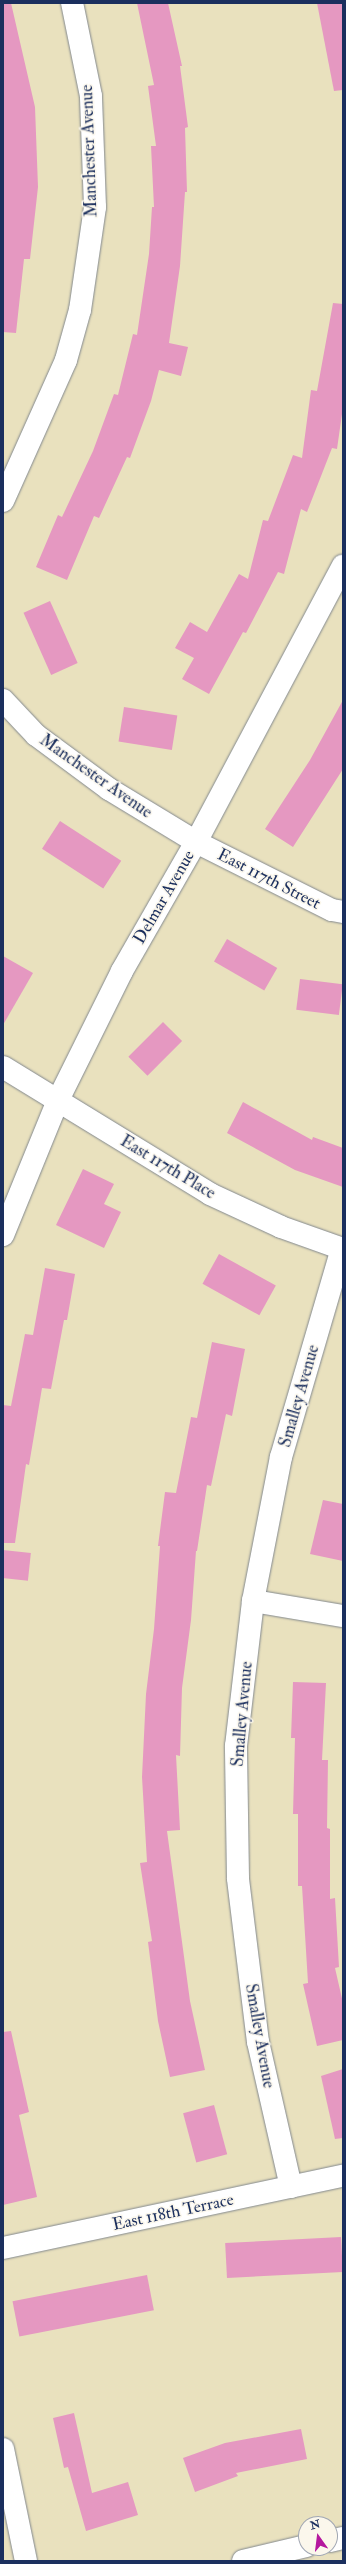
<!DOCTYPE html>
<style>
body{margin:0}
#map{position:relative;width:346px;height:2564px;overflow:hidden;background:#e9e1be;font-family:"IM FELL Double Pica",serif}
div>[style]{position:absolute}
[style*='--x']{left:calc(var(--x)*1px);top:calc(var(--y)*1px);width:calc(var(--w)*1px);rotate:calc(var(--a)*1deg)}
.building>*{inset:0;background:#e598c1;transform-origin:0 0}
.roads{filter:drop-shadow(0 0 1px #82888e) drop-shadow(0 0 1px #82888e)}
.minor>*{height:22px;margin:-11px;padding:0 11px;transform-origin:11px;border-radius:11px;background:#fff}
span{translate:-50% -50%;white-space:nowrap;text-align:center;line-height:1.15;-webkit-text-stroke:3px #fbf7ec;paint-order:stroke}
.street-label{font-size:17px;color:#1b2f5e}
.frame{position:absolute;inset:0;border:4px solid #1b2f5e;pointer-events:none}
.north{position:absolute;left:298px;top:2516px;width:40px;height:40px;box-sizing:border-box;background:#fbf7ec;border:1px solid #a1a7b3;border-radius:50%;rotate:346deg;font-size:11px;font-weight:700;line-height:16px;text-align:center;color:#1b2f5e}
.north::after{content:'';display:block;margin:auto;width:14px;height:18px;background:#b5179e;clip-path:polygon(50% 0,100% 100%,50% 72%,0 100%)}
</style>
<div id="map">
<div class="building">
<div style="clip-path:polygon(3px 3px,11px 3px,35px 107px,38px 187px,30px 259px,24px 259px,16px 333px,3px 332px)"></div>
<div style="clip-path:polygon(137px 3px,168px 3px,182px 66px,180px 66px,188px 127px,185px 128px,187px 192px,185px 192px,180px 266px,169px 343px,188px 347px,181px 376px,159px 370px,151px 401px,130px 458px,127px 457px,99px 518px,94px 516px,67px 580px,36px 567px,58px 515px,62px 517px,93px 451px,114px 394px,118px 395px,133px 334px,137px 335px,149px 254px,152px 207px,154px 207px,151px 146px,156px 146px,148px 86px,154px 85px)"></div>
<div style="clip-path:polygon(317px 3px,343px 3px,343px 90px,334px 91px)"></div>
<div style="clip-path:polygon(333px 303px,343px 304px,343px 407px,337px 449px,332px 448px,307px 512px,301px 509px,284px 574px,278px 572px,246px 633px,243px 632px,209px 694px,182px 679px,194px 658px,175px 648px,190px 622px,207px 632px,239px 574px,248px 579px,263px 520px,268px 521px,293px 455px,302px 458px,311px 390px,317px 391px)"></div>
<div style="left:50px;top:601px;width:68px;height:29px;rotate:66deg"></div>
<div style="clip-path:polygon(343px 700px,343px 769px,293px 847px,265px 829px,310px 760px)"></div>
<div style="left:124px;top:707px;width:54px;height:35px;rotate:9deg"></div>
<div style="left:60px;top:821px;width:73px;height:33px;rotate:33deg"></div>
<div style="left:227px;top:939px;width:58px;height:26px;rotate:30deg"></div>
<div style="clip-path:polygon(3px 956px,33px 973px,3px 1025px)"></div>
<div style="left:300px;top:979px;width:43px;height:31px;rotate:7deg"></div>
<div style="left:163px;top:1022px;width:27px;height:49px;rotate:45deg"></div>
<div style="clip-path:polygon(243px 1102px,312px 1140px,313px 1137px,343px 1148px,343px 1187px,295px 1170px,227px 1133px)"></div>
<div style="clip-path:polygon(83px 1169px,114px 1184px,104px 1204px,121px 1212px,104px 1248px,56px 1225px)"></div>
<div style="left:219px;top:1254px;width:65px;height:34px;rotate:29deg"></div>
<div style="clip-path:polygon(45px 1268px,75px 1274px,67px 1320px,64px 1320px,51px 1389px,42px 1388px,29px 1465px,26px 1464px,15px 1543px,3px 1543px,3px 1405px,11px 1406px,25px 1334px,33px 1335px)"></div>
<div style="clip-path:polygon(212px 1342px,245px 1349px,232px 1416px,226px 1414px,211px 1486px,207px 1485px,197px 1551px,196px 1551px,191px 1620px,182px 1688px,180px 1756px,176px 1755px,180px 1830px,167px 1831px,190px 2001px,205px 2070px,170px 2077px,158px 2021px,148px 1942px,152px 1941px,140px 1863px,147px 1862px,142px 1777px,146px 1694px,154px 1629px,160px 1546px,158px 1546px,165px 1492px,176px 1493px,191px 1417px,197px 1418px)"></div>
<div style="clip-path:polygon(323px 1500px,343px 1504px,343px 1561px,310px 1554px)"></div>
<div style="left:3px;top:1550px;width:28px;height:28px;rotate:6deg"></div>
<div style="clip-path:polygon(293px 1682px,326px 1683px,322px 1760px,328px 1760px,327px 1828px,330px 1829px,330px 1899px,335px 1898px,339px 1967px,335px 1968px,343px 2003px,343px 2040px,317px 2046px,303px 1984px,308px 1983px,302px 1886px,298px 1886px,298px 1814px,293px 1814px,295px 1738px,291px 1738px)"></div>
<div style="clip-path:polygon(11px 2031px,29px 2112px,19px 2115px,37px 2197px,3px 2205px,3px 2032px)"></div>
<div style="clip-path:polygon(343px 2069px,343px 2138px,335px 2139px,321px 2076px)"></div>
<div style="left:214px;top:2105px;width:51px;height:32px;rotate:75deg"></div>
<div style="left:341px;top:2237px;width:35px;height:116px;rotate:87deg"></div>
<div style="left:147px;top:2275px;width:36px;height:137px;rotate:79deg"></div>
<div style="clip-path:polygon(74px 2413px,92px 2493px,128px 2482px,138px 2515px,86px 2531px,68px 2467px,64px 2468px,53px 2418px)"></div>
<div style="clip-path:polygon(301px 2429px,307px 2459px,236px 2473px,238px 2476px,195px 2492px,183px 2458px,225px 2443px)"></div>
</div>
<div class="roads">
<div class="minor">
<div style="--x:3;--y:501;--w:154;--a:-65.9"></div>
<div style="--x:66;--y:360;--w:52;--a:-74.4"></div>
<div style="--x:80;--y:310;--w:104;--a:-81.7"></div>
<div style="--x:95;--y:207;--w:111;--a:-92.1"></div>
<div style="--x:91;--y:96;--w:95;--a:-101.5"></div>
<div style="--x:3;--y:700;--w:48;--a:46.7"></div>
<div style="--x:36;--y:735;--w:91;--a:36.5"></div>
<div style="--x:109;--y:789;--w:102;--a:31.3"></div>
<div style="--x:196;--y:842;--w:152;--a:26.6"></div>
<div style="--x:332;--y:910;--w:11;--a:10"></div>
<div style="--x:3;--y:1067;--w:243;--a:31.5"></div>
<div style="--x:210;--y:1194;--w:78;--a:24.9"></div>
<div style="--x:281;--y:1227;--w:66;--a:19.5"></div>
<div style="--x:3;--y:1235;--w:146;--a:-67.8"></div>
<div style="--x:58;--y:1100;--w:144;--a:-63.6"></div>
<div style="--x:122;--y:971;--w:149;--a:-60.2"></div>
<div style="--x:196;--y:842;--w:313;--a:-62"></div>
<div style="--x:253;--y:1601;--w:91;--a:9.5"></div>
<div style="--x:291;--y:2187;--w:149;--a:-102.8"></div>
<div style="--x:258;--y:2042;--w:165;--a:-97"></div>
<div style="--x:238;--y:1878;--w:132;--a:-90.9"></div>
<div style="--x:236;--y:1746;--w:146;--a:-83.3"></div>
<div style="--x:253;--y:1601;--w:147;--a:-79"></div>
<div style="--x:281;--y:1457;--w:217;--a:-73.7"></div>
<div style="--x:3;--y:2248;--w:348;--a:-12"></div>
<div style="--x:3;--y:2449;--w:114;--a:78.4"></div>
<div style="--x:330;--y:2541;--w:13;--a:-13"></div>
<div style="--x:243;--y:2561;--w:65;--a:-13.4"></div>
</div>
</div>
<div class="street-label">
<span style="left:89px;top:151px;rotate:-92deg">Manchester Avenue</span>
<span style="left:96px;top:776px;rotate:35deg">Manchester Avenue</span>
<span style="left:269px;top:879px;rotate:27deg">East 117th Street</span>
<span style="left:164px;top:897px;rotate:-60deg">Delmar Avenue</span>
<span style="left:168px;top:1167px;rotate:31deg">East 117th Place</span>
<span style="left:299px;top:1396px;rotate:-74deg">Smalley Avenue</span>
<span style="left:242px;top:1714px;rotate:-85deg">Smalley Avenue</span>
<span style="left:260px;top:2036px;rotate:80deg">Smalley Avenue</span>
<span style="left:173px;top:2212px;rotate:-12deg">East 118th Terrace</span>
</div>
<div class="frame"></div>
<div class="north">N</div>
</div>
